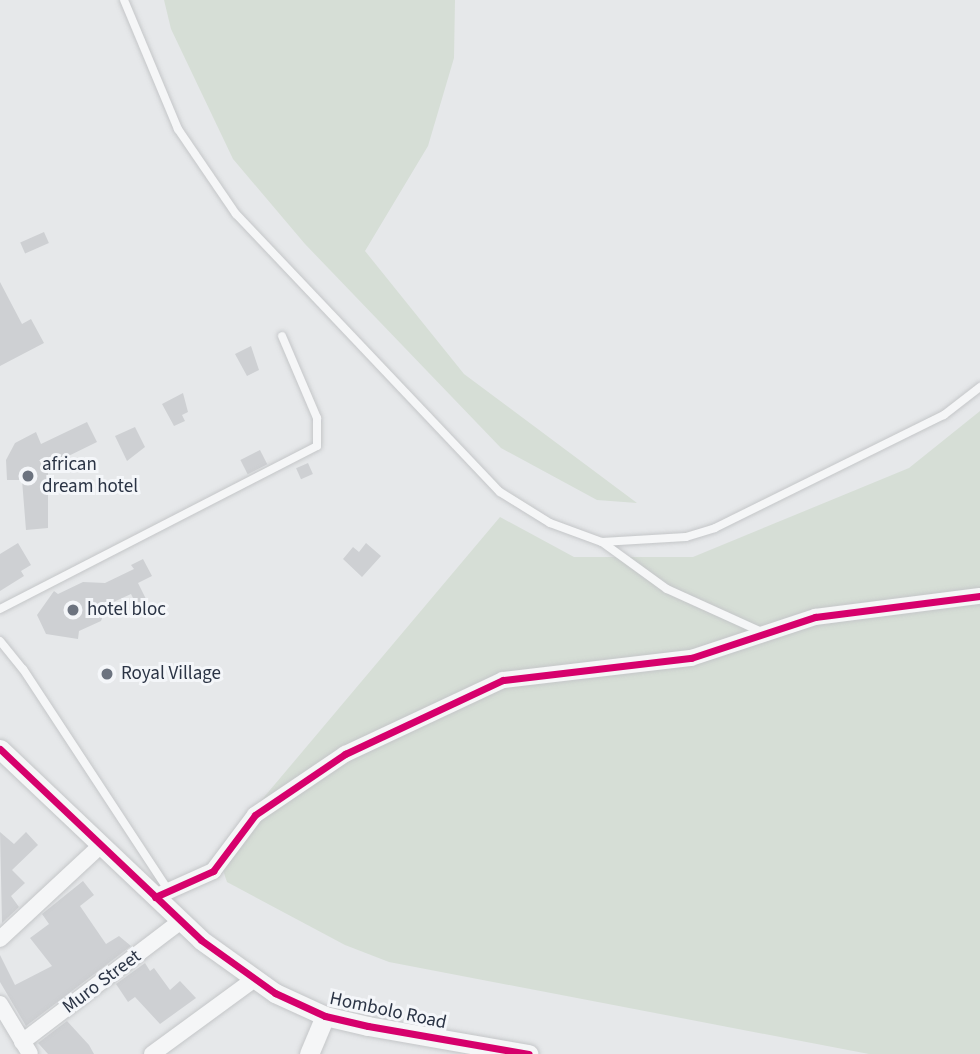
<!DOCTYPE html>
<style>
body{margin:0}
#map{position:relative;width:980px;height:1054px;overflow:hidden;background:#e6e8ea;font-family:"Source Sans 3",sans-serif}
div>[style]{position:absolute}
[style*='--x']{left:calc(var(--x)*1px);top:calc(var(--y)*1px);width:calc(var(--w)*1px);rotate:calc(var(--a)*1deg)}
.green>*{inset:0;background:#d6ded6}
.building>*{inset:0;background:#ced0d3;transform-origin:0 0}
.roads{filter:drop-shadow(0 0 2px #c4c6c8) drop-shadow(0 0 2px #c4c6c8)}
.service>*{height:8px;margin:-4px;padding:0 4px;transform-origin:4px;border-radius:4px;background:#f5f6f7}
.minor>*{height:16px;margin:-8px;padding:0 8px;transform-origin:8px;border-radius:8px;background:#f5f6f7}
.tertiary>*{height:19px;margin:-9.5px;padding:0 9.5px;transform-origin:9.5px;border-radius:9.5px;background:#f5f6f7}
.cycleway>*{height:7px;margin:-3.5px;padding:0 3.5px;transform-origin:3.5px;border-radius:3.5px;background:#d6006c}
.dots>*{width:19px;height:19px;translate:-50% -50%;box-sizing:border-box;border:4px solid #f4f6f9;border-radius:50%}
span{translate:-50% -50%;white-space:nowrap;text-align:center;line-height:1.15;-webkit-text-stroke:6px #f4f6f9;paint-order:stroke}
.poi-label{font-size:19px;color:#2b3445}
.left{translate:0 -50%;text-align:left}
.street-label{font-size:19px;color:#2b3445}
</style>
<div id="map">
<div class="green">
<div style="clip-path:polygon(164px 0,455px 0,454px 58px,428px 146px,365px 251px,464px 374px,637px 503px,597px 500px,501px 448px,305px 244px,233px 159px,171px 29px)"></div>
<div style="clip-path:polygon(980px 411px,980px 1054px,869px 1054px,389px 962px,345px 945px,227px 882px,217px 853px,500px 517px,574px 557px,693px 557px,909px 468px)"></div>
</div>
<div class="building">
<div style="left:44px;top:232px;width:12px;height:26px;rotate:66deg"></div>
<div style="clip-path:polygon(0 282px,22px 324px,31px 319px,44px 343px,0 366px)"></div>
<div style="clip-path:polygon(251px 346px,259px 370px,247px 376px,235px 354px)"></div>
<div style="clip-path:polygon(183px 393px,188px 412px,182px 415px,185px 421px,174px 426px,162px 404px)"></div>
<div style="clip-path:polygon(87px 422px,97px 442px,48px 466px,48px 528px,26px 530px,22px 480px,7px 480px,6px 460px,15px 443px,36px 432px,41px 444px)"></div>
<div style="clip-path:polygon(135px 427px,145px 447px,127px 461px,115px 436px)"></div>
<div style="left:260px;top:450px;width:16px;height:22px;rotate:63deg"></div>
<div style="left:308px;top:463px;width:12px;height:13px;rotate:66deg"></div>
<div style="clip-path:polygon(18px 543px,31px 565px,21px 571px,24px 576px,0 591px,0 554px)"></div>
<div style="clip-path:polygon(366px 543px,381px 556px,362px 577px,343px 559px,353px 547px,359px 552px)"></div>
<div style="clip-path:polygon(143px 559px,152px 576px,138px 583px,152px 611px,142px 616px,131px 594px,107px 605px,101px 621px,79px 631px,78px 639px,46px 634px,37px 615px,54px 591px,58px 594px,83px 582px,105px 583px,134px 569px,131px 565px)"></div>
<div style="clip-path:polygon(0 832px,14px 844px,26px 832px,38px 845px,12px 870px,25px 883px,11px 896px,19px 907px,2px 923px)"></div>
<div style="clip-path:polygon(83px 881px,94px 895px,80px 906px,106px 944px,119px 936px,131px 946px,26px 1026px,0 982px,0 955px,15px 985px,52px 966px,30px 938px,49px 924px,42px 914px)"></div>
<div style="clip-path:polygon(145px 963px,150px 971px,154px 968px,170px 990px,180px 981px,196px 998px,160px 1024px,135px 997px,128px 1002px,116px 984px)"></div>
<div style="clip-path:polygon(67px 1021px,89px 1045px,94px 1054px,48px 1054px,38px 1043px)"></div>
</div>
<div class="roads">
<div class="service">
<div style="--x:124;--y:0;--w:140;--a:67.3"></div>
<div style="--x:178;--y:129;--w:103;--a:55.7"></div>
<div style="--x:236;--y:214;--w:383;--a:46.5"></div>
<div style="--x:500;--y:492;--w:59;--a:31.8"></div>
<div style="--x:550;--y:523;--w:55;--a:20.1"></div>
<div style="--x:602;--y:542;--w:84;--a:-3.4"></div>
<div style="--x:686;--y:537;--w:30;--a:-17"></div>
<div style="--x:715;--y:528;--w:255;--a:-26.3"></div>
<div style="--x:944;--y:415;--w:46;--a:-37.9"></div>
<div style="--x:602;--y:542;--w:80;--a:35.9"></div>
<div style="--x:667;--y:589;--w:104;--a:24.4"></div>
<div style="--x:0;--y:609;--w:356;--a:-27.2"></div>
<div style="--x:317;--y:446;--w:28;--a:-90"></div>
<div style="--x:317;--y:418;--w:89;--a:-113.1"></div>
<div style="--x:0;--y:641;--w:36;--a:51"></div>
<div style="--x:23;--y:669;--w:264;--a:56.7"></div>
</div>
<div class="minor">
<div style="--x:155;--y:897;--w:64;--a:-24.1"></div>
<div style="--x:213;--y:871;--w:70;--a:-53.1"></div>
<div style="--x:255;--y:815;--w:109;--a:-34.1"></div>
<div style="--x:345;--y:754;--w:174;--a:-25.1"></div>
<div style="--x:503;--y:680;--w:189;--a:-6.7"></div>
<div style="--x:691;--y:658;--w:131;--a:-18.3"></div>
<div style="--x:815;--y:617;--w:166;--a:-7.3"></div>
<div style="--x:0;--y:939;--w:137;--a:-42.9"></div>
<div style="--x:0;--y:1004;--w:58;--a:59"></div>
<div style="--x:22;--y:1042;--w:200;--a:-37.3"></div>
<div style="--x:152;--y:1054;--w:125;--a:-36.2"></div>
</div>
<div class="tertiary">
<div style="--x:0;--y:749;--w:277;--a:43.5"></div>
<div style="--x:201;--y:940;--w:91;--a:35.6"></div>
<div style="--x:275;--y:993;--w:55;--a:24.7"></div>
<div style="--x:325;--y:1016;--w:44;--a:13.1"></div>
<div style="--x:368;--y:1026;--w:163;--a:9.9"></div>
<div style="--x:309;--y:1054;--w:41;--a:-67.2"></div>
</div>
</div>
<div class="cycleway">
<div style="--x:0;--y:749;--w:277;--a:43.5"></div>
<div style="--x:201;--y:940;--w:91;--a:35.6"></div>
<div style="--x:275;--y:993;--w:55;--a:24.7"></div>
<div style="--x:325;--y:1016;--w:44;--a:13.1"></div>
<div style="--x:368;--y:1026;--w:163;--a:9.9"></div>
<div style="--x:155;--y:897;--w:64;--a:-24.1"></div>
<div style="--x:213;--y:871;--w:70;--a:-53.1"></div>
<div style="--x:255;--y:815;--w:109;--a:-34.1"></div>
<div style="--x:345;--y:754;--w:174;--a:-25.1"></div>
<div style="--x:503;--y:680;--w:189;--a:-6.7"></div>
<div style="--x:691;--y:658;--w:131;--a:-18.3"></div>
<div style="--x:815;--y:617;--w:166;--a:-7.3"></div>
</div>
<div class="dots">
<div style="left:28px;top:476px;background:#6c737f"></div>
<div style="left:73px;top:610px;background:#6c737f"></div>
<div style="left:107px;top:674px;background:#6c737f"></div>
</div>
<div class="poi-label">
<span class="left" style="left:42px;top:476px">african<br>dream hotel</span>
<span class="left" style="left:87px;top:610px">hotel bloc</span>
<span class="left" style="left:121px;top:674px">Royal Village</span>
</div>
<div class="street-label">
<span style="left:102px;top:982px;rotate:-37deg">Muro Street</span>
<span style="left:388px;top:1011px;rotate:12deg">Hombolo Road</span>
</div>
</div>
